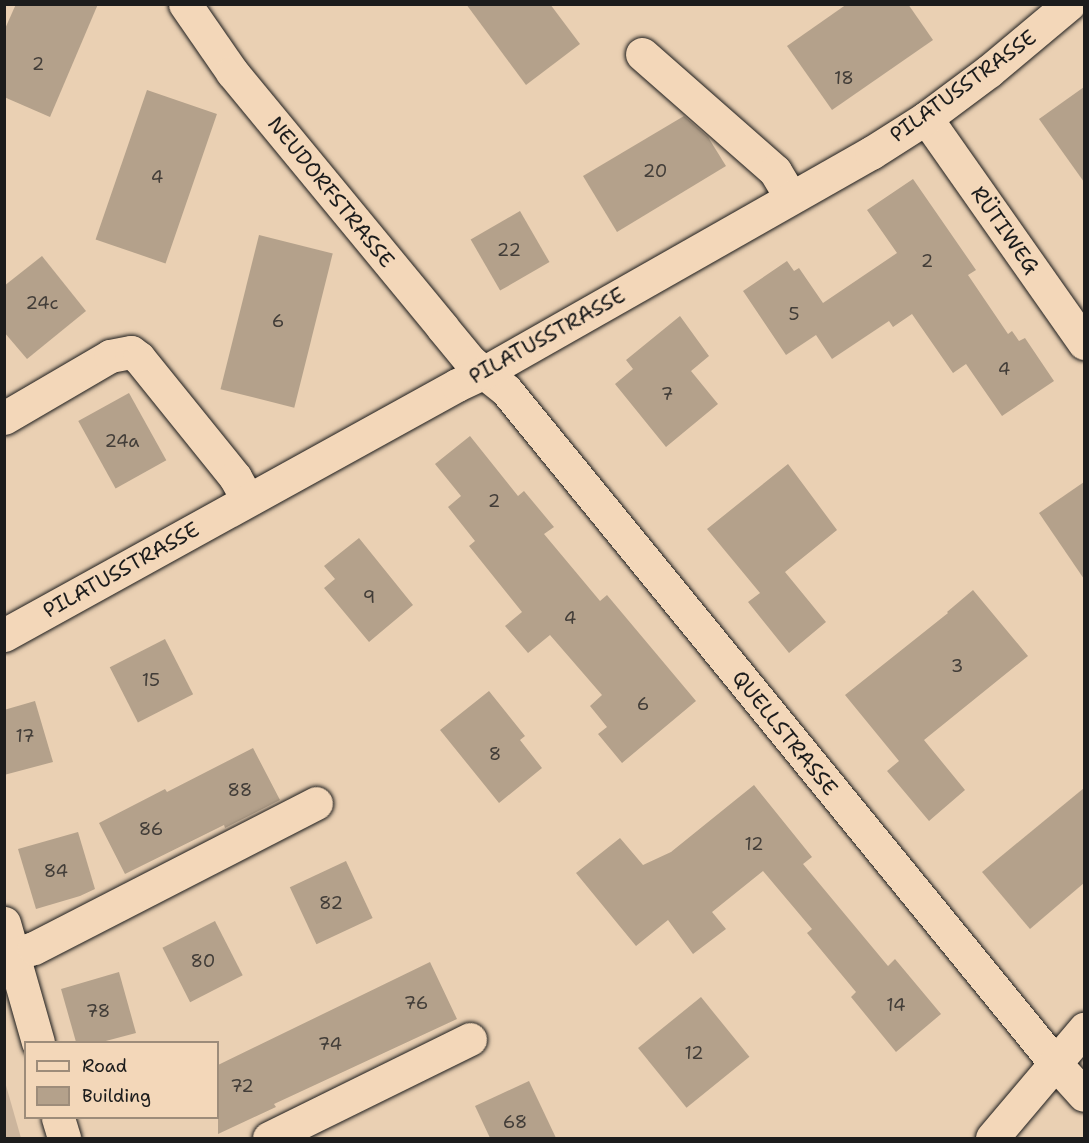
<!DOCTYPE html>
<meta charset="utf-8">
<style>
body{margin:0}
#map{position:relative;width:1089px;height:1143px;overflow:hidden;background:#ead0b3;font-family:"Shantell Sans",sans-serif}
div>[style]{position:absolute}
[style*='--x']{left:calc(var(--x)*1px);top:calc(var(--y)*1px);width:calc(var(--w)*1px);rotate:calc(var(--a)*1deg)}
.green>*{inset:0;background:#ccb59d}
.building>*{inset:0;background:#b4a18b;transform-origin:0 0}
.roads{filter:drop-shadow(0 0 2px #1c1c1c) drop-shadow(0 0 2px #1c1c1c)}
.minor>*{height:33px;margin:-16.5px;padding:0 16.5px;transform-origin:16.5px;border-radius:16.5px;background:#f3d7b9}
span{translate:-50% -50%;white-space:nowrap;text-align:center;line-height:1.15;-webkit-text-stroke:4.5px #f3d7b9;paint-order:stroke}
.number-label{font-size:18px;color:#423d38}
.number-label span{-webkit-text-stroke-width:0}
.street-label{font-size:21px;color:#1c1c1c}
.frame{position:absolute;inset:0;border:6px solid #1c1c1c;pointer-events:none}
.legend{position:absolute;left:24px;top:1041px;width:195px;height:78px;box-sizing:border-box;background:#f3d7b9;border:2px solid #9d8c7a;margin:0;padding:8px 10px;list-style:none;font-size:18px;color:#1c1c1c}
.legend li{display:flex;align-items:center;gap:12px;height:30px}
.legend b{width:30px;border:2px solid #9d8c7a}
</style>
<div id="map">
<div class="green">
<div style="clip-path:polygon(5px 1082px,21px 1138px,5px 1138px)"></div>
</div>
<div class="building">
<div style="clip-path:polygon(16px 4px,98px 4px,50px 117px,4px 97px,4px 31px)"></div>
<div style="clip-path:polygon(466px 4px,550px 4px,580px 44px,526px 85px)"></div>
<div style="clip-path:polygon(847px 4px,908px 4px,933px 40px,832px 110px,787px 46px)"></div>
<div style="clip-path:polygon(1084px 87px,1084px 182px,1039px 119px)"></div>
<div style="left:147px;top:90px;width:74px;height:158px;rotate:19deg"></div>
<div style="clip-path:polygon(684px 116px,708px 137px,726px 166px,617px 232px,583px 176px)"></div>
<div style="clip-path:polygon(913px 179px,976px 270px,968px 275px,1008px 334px,1012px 331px,1019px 341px,1025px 338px,1054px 381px,1002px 416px,966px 364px,953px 373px,912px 314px,893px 327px,889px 321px,832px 359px,816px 335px,786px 355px,743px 291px,787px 261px,794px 271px,799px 268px,823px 303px,897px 253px,867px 210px)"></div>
<div style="left:520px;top:211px;width:59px;height:57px;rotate:60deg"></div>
<div style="left:259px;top:235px;width:76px;height:159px;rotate:14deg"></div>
<div style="clip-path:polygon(42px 256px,86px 311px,27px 359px,4px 332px,4px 286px)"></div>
<div style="clip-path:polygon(680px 316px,709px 356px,691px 371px,718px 404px,666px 447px,615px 384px,633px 369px,626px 360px)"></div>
<div style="left:129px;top:393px;width:77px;height:58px;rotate:61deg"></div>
<div style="clip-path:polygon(470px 436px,518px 496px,524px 491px,554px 527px,544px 534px,600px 601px,607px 595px,696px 701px,622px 763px,598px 734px,607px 727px,590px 706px,602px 695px,550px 635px,528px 653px,505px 626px,522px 612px,469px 546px,475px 541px,448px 507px,461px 496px,435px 464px)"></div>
<div style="clip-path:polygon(788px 464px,837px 530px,785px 572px,826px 622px,789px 653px,748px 602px,760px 593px,707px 529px)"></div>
<div style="clip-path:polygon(1084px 482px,1084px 579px,1039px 513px)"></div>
<div style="clip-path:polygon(359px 538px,413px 605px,369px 642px,324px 588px,335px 579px,324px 566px)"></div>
<div style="clip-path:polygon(973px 590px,1028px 656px,924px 740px,965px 790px,929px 821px,887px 771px,899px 761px,845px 695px,948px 613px,947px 612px)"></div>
<div style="left:165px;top:639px;width:62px;height:62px;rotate:63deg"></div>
<div style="clip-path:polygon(489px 691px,525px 736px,520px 740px,542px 768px,499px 803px,440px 730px)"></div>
<div style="clip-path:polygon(35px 701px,53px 762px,4px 775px,4px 710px)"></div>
<div style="clip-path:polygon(253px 748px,280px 800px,225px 828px,224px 825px,125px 874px,99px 823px,165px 789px,167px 792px)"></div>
<div style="clip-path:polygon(754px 785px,812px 857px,803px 864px,888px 966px,895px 959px,941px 1014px,896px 1052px,851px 997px,856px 992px,807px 933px,812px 929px,763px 871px,712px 912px,726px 929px,693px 954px,668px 920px,636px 946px,576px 873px,620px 838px,643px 865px,671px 852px)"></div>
<div style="clip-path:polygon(1084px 788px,1084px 883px,1030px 929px,982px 872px)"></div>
<div style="clip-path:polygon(78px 832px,95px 889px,80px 896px,36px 909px,18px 849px)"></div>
<div style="left:346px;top:861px;width:63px;height:62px;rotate:65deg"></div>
<div style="left:215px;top:921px;width:61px;height:59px;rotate:63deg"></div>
<div style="clip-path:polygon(430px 962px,457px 1019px,274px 1104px,276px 1107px,218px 1134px,218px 1065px)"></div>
<div style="clip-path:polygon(119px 972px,136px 1033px,102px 1042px,76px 1042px,61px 989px)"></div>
<div style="left:701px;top:997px;width:77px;height:81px;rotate:51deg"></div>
<div style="clip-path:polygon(529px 1081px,556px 1138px,490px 1138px,475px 1106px)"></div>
</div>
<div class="roads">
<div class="minor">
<div style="--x:185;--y:4;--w:83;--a:55.3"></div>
<div style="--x:232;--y:72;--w:330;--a:50.5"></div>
<div style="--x:442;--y:327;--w:45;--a:50.4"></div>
<div style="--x:471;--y:362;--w:45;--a:38.7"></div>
<div style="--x:506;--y:390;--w:869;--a:50.79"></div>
<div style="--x:1055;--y:1063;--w:43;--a:47.8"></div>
<div style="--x:642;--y:54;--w:177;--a:41.3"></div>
<div style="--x:775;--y:171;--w:31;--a:59"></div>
<div style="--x:926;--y:118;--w:275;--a:54.9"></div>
<div style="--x:4;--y:418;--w:123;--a:-30.3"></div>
<div style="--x:110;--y:356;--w:21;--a:-11"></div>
<div style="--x:131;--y:352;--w:10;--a:37"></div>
<div style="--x:139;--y:358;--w:153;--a:51.1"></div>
<div style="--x:235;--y:477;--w:26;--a:61"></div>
<div style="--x:4;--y:635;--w:517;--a:-28.89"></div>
<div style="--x:457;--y:385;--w:31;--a:-25"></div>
<div style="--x:485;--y:372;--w:444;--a:-29.6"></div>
<div style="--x:871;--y:153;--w:65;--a:-32.5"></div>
<div style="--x:926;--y:118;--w:79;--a:-36.7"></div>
<div style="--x:989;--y:71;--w:104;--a:-39.9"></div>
<div style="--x:4;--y:923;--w:124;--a:74.1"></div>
<div style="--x:15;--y:954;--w:20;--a:-18"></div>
<div style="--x:34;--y:948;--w:317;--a:-27.2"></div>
<div style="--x:58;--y:1118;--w:21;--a:73"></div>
<div style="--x:269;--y:1138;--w:224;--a:-26.2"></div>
<div style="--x:992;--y:1138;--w:143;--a:-49.8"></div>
</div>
</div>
<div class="number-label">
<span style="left:38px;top:64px">2</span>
<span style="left:844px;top:78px">18</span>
<span style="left:655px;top:171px">20</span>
<span style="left:157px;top:177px">4</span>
<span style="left:509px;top:250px">22</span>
<span style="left:927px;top:261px">2</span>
<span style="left:42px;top:303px">24c</span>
<span style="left:794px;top:314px">5</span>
<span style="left:278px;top:321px">6</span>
<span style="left:1004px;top:369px">4</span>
<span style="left:667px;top:394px">7</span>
<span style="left:122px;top:441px">24a</span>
<span style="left:494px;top:501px">2</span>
<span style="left:369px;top:597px">9</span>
<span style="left:570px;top:618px">4</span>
<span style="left:957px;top:666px">3</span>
<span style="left:151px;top:680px">15</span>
<span style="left:643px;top:704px">6</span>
<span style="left:25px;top:736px">17</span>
<span style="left:495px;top:754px">8</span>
<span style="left:240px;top:790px">88</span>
<span style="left:151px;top:829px">86</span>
<span style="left:754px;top:844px">12</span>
<span style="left:56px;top:871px">84</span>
<span style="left:331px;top:903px">82</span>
<span style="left:203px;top:961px">80</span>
<span style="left:416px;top:1003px">76</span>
<span style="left:896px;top:1005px">14</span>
<span style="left:98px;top:1011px">78</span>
<span style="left:330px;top:1044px">74</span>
<span style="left:694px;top:1053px">12</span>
<span style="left:242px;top:1086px">72</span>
<span style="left:515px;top:1122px">68</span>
</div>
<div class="street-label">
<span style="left:963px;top:86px;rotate:-36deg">PILATUSSTRASSE</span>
<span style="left:331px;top:192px;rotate:51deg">NEUDORFSTRASSE</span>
<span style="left:1005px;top:230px;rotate:55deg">RÜTIWEG</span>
<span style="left:547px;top:336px;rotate:-29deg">PILATUSSTRASSE</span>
<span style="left:121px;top:570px;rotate:-29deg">PILATUSSTRASSE</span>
<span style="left:785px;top:733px;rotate:51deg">QUELLSTRASSE</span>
</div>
<div class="frame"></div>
<ul class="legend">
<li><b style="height:8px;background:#f3d7b9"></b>Road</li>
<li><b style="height:16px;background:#b4a18b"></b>Building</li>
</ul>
</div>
